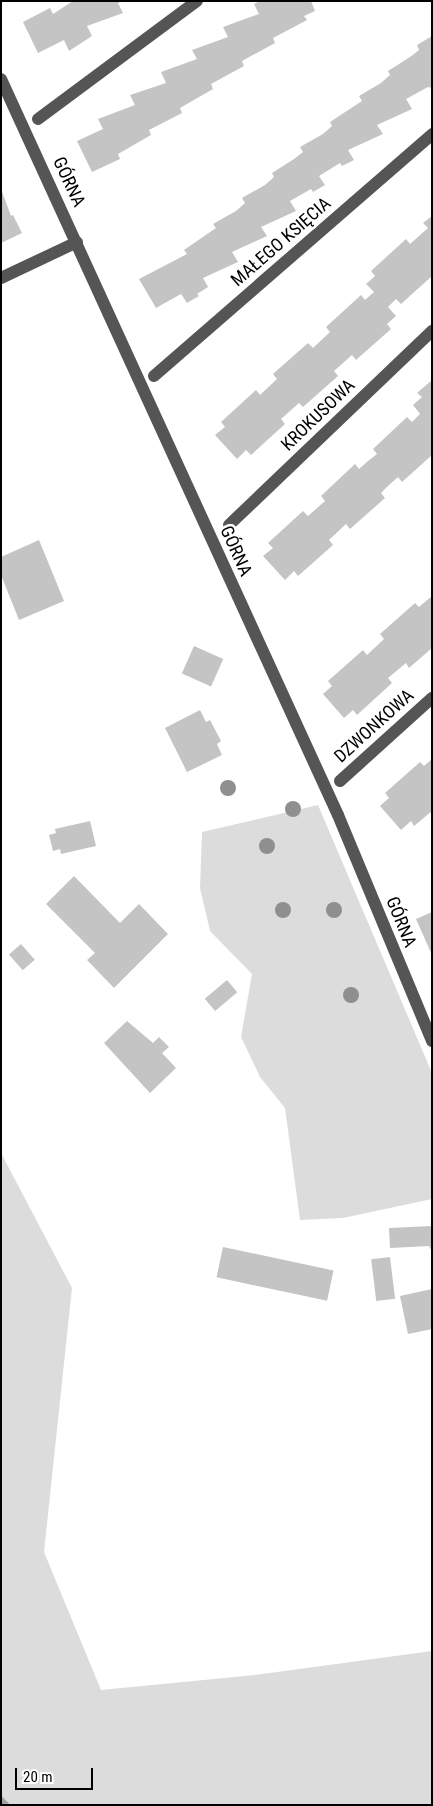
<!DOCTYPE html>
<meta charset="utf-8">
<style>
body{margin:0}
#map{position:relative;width:433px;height:1806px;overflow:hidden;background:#fff;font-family:"Roboto Condensed",sans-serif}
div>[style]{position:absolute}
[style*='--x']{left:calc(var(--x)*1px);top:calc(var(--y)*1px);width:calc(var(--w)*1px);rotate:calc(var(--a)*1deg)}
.green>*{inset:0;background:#dcdcdc}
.stream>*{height:8px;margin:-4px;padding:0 4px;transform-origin:4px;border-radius:4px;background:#a3a3a3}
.building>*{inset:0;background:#c4c4c4;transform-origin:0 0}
.minor>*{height:12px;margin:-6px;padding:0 6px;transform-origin:6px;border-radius:6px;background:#555}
.trees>*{width:16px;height:16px;margin:-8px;border-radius:50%;background:#8f8f8f}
span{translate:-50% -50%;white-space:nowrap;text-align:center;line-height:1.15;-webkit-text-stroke:5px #fff;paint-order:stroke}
.street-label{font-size:18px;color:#000}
.frame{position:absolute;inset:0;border:2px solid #000;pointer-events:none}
.scale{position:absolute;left:15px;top:1768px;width:78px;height:22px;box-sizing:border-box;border:2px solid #000;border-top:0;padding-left:6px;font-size:15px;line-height:18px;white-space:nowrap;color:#000;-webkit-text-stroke:4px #fff;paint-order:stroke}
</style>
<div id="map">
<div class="green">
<div style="clip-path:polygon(318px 805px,432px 1073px,432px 1199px,343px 1218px,300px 1220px,285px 1108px,260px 1077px,241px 1037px,252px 974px,210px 931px,200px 888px,202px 832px)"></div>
<div style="clip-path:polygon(1px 1153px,72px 1288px,44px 1552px,101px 1690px,255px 1675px,432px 1651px,432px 1805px,1px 1805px)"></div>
</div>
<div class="stream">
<div style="--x:1;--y:1801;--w:6;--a:45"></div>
</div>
<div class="building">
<div style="clip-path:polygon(73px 1px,123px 1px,118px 3px,123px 13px,87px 26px,92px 36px,69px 51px,64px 40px,38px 53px,23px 22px,50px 8px,53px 14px)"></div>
<div style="clip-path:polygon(260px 1px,311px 1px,315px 11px,304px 16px,307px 20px,273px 38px,275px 43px,242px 61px,244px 66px,211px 84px,213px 89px,180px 108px,182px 113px,149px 130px,151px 135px,118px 154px,120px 159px,92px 172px,77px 141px,103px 129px,98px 119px,135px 105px,130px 95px,166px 83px,161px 72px,197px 59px,192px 50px,228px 37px,223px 27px,259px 14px,254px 4px)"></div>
<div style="clip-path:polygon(432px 36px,432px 88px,428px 87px,406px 99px,412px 109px,377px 125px,383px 134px,348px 150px,354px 160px,342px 166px,340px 163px,319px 176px,325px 185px,313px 192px,311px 189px,290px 201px,296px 211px,261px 227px,267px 236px,232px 252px,238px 262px,203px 278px,208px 287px,197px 294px,199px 296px,187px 303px,181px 294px,156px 308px,139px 279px,187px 254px,184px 250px,216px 228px,213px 224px,236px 211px,245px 203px,242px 198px,265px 185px,274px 177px,272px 173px,294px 159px,303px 152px,300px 147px,323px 134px,332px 126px,330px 122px,362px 101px,359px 96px,381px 83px,390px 75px,388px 71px,410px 57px,419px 50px,417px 45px)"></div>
<div style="clip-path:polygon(1px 189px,11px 216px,13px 215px,22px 233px,1px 243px)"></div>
<div style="clip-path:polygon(432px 216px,432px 276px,401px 304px,396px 299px,388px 307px,396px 316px,387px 324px,391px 329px,356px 360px,352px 355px,334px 371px,338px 376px,303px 407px,299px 403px,281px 419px,285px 424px,251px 455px,246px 450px,237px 459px,215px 435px,225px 427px,221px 422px,256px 390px,260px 395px,277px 379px,273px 374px,308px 343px,313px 348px,330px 332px,326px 327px,361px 295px,365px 300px,374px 292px,366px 284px,375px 276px,371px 271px,406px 239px,410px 244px,428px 228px,423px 223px)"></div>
<div style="clip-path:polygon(432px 380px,432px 455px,402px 482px,398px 477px,389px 485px,381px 493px,385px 498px,350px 529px,346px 524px,329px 540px,333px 545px,298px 576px,294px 571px,285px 580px,263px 556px,273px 548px,268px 543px,303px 511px,308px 516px,325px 501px,321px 496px,355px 464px,359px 469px,368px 461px,377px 454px,373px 449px,407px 417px,412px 422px,420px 414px,413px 405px,422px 397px,417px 393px)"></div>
<div style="clip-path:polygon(39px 540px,64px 601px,19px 620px,1px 575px,1px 557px)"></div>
<div style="clip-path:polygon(432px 596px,432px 648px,409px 668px,406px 663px,388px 678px,392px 683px,357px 715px,353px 710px,344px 718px,323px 694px,332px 686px,328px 681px,363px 650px,367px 655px,384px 639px,380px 634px,415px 603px,419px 607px)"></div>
<div style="left:194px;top:646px;width:32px;height:30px;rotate:24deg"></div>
<div style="clip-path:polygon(200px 710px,206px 722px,210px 720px,221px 741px,217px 744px,222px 755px,187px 772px,165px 728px)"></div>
<div style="clip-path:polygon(432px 759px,432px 811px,414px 826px,411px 821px,401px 830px,380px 806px,389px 798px,385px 793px,420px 762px,424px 766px)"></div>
<div style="clip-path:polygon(90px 821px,96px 846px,61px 854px,60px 849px,53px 851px,49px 835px,56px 833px,55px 829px)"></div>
<div style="clip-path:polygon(74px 876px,120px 923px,139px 904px,168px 934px,114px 988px,87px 960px,95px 953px,46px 904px)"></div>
<div style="clip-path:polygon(432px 912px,432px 955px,416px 919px)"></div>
<div style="left:21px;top:944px;width:21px;height:16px;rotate:49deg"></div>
<div style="left:227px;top:980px;width:16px;height:29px;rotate:50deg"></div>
<div style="clip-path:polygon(127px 1021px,153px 1043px,159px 1037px,169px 1047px,162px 1053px,176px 1068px,150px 1093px,104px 1043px)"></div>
<div style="clip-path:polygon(432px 1226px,432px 1252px,429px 1246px,390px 1248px,389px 1228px)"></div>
<div style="left:223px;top:1247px;width:113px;height:31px;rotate:12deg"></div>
<div style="left:390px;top:1257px;width:42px;height:19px;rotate:83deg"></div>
<div style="clip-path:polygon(432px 1289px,432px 1329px,408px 1334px,400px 1296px)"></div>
</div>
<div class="minor">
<div style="--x:1;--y:79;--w:809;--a:65.4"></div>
<div style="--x:338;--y:815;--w:245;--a:67.4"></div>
<div style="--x:38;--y:119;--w:198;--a:-36.6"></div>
<div style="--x:1;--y:278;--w:84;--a:-25.3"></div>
<div style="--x:154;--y:376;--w:369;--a:-41"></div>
<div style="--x:229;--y:525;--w:281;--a:-43.7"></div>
<div style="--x:340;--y:781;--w:124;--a:-42.1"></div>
</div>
<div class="trees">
<div style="left:228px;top:788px"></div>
<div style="left:293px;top:809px"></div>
<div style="left:267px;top:846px"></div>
<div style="left:283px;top:910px"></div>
<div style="left:334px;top:910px"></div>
<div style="left:351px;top:995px"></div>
</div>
<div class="street-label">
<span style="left:69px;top:182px;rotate:65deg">GÓRNA</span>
<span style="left:281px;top:242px;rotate:-41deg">MAŁEGO KSIĘCIA</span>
<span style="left:318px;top:415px;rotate:-44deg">KROKUSOWA</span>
<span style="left:236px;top:551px;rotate:66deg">GÓRNA</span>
<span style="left:374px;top:726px;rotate:-42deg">DZWONKOWA</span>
<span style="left:401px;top:922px;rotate:68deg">GÓRNA</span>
</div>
<div class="frame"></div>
<div class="scale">20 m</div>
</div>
